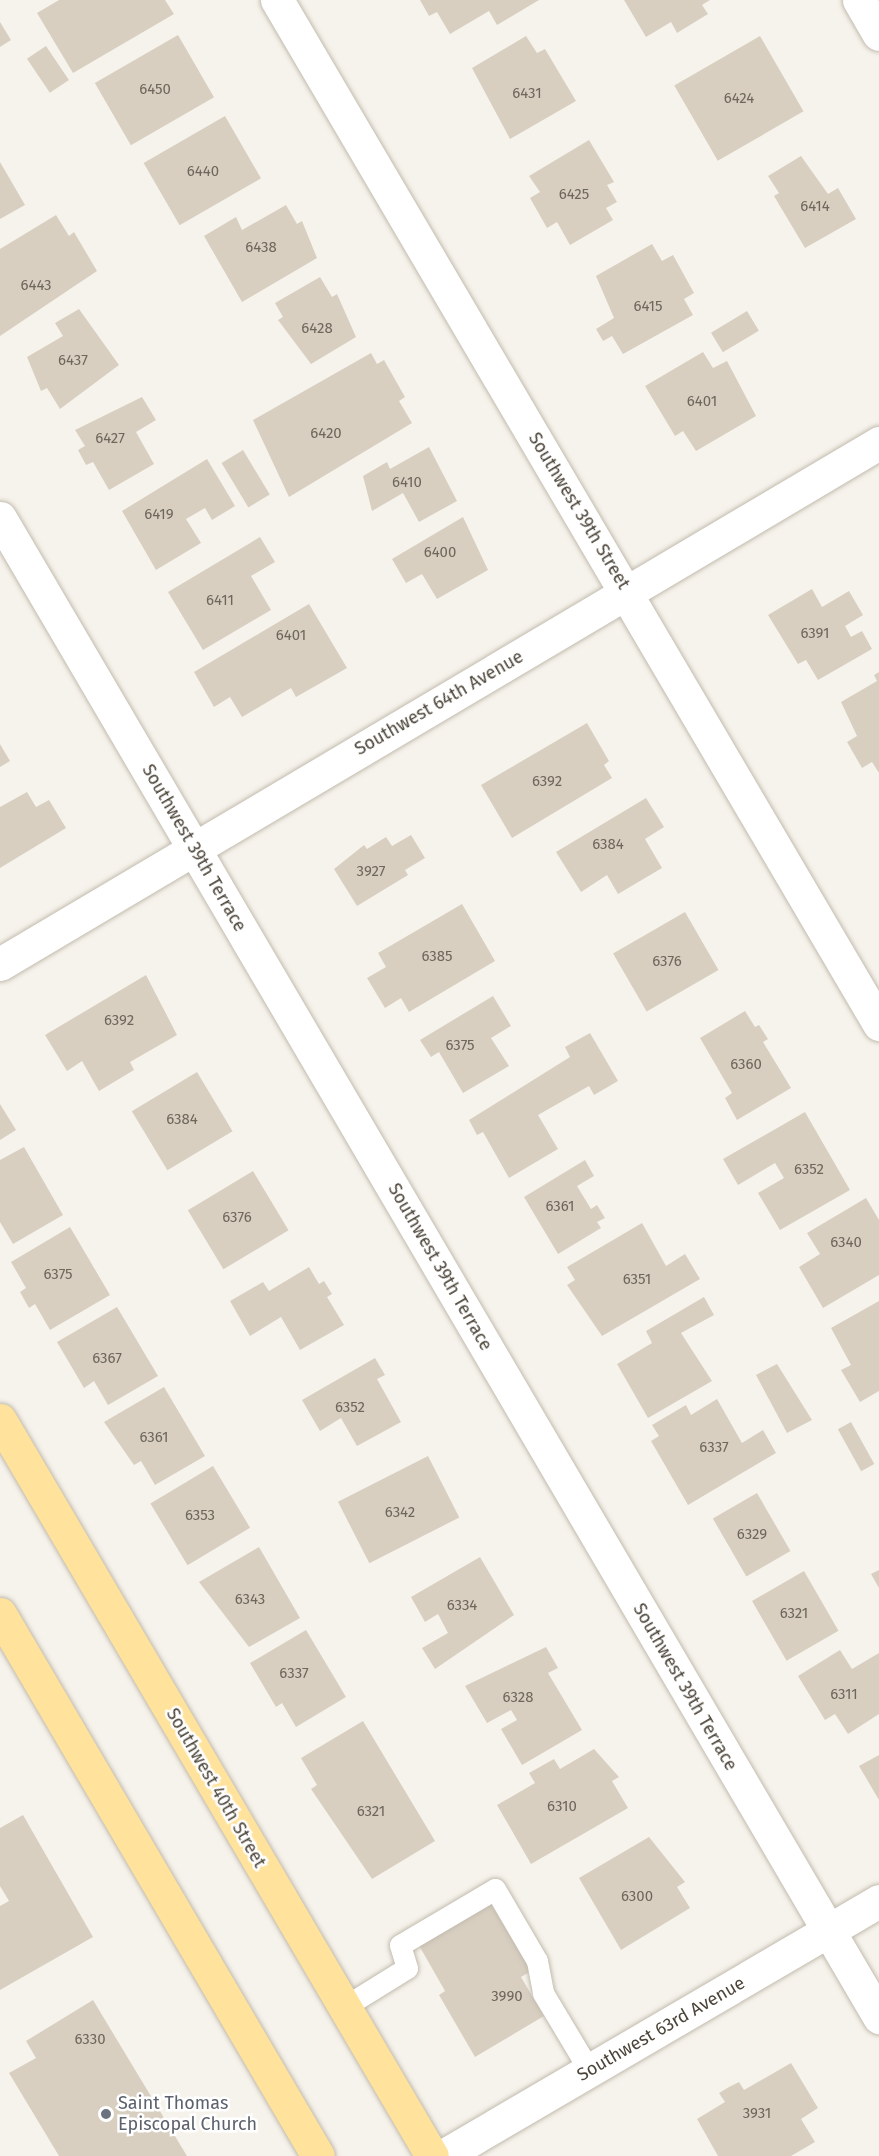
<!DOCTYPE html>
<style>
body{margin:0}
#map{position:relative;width:879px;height:2156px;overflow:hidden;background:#f6f3ec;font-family:"Fira Sans",sans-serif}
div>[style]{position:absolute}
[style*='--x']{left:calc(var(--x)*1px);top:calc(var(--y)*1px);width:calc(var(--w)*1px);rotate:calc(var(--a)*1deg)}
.building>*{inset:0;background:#d8cfc1;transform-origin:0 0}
.roads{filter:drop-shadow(0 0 2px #c2bbae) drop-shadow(0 0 2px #c2bbae)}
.service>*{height:21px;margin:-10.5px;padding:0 10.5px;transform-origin:10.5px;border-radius:10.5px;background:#fff}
.minor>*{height:33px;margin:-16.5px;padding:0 16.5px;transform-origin:16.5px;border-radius:16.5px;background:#fff}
.primary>*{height:33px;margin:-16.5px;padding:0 16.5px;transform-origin:16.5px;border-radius:16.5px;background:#ffe39c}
.dots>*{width:16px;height:16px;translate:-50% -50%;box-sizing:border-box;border:3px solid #fff;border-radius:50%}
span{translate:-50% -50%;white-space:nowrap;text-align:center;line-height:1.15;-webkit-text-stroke:5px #fff;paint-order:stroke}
.number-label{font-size:15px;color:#6e675b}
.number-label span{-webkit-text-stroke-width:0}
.street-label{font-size:18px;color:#4b4439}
.worship-label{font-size:18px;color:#5b616d}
.left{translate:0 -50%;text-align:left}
</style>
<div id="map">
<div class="building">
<div style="clip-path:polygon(59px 0,165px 0,174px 14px,73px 73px,37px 13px)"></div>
<div style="clip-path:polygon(420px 0,539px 0,497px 25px,489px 11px,450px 34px,437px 12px,429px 16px)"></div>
<div style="clip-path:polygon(624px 0,710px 0,702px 5px,708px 14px,677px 33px,671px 22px,646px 37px)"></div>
<div style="clip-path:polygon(0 22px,11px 40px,0 47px)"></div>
<div style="left:178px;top:35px;width:72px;height:96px;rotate:60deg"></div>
<div style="clip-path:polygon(526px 36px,537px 53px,545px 49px,576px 101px,510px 139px,472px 68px)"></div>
<div style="left:760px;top:36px;width:87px;height:99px;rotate:60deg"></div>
<div style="left:46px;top:46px;width:41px;height:23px;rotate:56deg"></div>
<div style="left:225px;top:116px;width:72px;height:94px;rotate:60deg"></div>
<div style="clip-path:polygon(589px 140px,614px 182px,607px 185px,617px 202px,606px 208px,613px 220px,570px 245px,557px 222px,547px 228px,530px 198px,540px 192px,529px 176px)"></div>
<div style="clip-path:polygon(801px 156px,828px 194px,838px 188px,856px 219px,805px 248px,774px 196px,779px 193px,768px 176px)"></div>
<div style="clip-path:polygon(0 162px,25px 205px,0 219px)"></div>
<div style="clip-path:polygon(286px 205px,297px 224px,302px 221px,317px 258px,242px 302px,204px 236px,236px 217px,242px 230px)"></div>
<div style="clip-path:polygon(56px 215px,69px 236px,74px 232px,97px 271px,0 336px,0 249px)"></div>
<div style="clip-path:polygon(652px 244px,662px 261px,673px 255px,694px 293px,684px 299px,693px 315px,623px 354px,612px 336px,603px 341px,596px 329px,614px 318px,596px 276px)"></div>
<div style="clip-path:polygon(320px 277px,332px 297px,337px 294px,356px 337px,311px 364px,278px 320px,283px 317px,275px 303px)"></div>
<div style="clip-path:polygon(79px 309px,119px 365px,60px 409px,47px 388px,41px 391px,27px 357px,63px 336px,55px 323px)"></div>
<div style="left:747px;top:311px;width:23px;height:42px;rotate:59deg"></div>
<div style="clip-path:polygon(703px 352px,713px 368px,727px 361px,756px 416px,696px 451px,683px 431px,675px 436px,645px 386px)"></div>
<div style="clip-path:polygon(371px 353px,377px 364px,384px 360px,405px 397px,399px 401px,412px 423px,289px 497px,253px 420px)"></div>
<div style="clip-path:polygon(142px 397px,156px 420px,136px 432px,154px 464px,109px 490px,93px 462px,86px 465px,78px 450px,85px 446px,75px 430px)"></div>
<div style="clip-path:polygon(429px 447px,457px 501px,419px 522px,403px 493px,372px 511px,363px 476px,387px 462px,390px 469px)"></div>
<div style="left:243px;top:450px;width:52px;height:25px;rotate:59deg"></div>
<div style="clip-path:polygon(207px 459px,235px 506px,212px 520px,205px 508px,186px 519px,201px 543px,156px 570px,122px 511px)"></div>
<div style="clip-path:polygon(463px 517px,488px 570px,437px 599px,422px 574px,406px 583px,392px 559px)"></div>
<div style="clip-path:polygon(260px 537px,275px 562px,251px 576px,271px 610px,203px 650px,168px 592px)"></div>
<div style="clip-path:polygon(812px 589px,822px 607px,849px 591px,863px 615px,845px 626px,851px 637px,862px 631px,872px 649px,818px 680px,806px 660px,798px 664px,768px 615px)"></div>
<div style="clip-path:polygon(309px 604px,347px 668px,296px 697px,291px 688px,242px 717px,230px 697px,214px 707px,194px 672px)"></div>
<div style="clip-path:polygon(879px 672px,879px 773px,872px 762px,862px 768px,847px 742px,857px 736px,841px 702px,877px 681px,874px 675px)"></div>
<div style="clip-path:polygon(587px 723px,609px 761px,604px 765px,612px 778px,512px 838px,481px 785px)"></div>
<div style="clip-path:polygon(0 744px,10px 761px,0 767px)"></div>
<div style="clip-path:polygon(27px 792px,36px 807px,49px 800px,66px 828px,0 868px,0 807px)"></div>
<div style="clip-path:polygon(646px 798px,664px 827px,645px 839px,662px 868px,618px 894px,607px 875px,581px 892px,556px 852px)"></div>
<div style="clip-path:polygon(411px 835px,425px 858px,405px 870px,408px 875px,357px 906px,334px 869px,364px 845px,367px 849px,386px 837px,392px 846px)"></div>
<div style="clip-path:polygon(462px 904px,495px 961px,409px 1012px,401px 998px,385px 1008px,367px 978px,386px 967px,378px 953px)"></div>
<div style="left:685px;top:912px;width:67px;height:83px;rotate:60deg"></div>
<div style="clip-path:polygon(146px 975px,177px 1035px,130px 1062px,134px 1070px,99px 1091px,82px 1061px,67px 1071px,45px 1035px)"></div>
<div style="clip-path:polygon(493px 996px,511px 1026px,491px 1038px,509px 1066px,463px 1093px,439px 1052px,431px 1057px,420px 1040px)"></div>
<div style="clip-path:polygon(745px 1011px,755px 1027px,759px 1025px,768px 1039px,763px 1042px,791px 1088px,737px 1120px,725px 1098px,732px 1093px,700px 1038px)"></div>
<div style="clip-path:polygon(590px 1033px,618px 1081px,594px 1095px,589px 1086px,538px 1115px,558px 1149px,509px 1178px,483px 1132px,477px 1135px,469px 1120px,570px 1057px,565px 1047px)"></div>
<div style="left:197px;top:1072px;width:69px;height:76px;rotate:59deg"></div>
<div style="clip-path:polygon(0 1104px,16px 1130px,0 1140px)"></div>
<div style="clip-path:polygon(805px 1112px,850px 1190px,780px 1230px,758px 1193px,784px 1178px,775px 1163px,738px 1185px,723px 1159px)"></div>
<div style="clip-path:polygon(24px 1147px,63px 1215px,13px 1244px,0 1222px,0 1160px)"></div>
<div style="clip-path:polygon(585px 1160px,594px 1176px,577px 1186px,591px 1209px,597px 1205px,605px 1218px,597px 1222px,601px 1228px,558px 1254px,524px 1197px)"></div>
<div style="left:253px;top:1171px;width:69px;height:76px;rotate:59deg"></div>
<div style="clip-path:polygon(866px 1198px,879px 1220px,879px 1275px,823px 1308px,799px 1267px,820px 1254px,807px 1233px)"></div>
<div style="clip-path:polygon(642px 1223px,666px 1266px,685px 1254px,700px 1279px,602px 1336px,567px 1285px,575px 1280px,567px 1267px)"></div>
<div style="clip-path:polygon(70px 1227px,110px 1295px,50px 1330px,35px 1304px,29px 1308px,20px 1292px,26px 1288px,11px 1262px)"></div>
<div style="clip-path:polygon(309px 1267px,319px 1284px,324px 1281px,332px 1294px,327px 1297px,344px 1325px,300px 1350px,281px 1317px,250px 1336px,230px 1301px,263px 1282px,269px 1291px)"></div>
<div style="clip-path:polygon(704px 1297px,714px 1315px,681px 1333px,712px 1381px,648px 1418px,617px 1364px,652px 1343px,646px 1331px)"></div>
<div style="clip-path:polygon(879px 1301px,879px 1391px,860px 1402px,841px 1370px,851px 1365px,831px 1328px)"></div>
<div style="clip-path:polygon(117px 1307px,158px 1376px,108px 1405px,94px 1381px,84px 1388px,57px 1342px)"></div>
<div style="clip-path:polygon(375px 1358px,385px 1375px,377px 1379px,401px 1422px,357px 1446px,341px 1418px,320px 1431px,302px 1400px)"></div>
<div style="clip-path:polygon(777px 1364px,812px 1420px,787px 1433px,756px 1375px)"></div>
<div style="clip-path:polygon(164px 1387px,205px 1456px,155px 1485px,141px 1461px,134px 1465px,104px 1422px)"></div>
<div style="clip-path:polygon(717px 1399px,742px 1443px,763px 1430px,776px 1453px,688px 1505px,651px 1441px,659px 1436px,652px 1425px,686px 1405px,691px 1415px)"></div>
<div style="left:851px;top:1422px;width:48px;height:15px;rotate:61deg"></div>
<div style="left:428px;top:1456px;width:69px;height:101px;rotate:63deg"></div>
<div style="left:213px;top:1466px;width:72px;height:73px;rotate:59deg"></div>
<div style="left:757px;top:1493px;width:67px;height:51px;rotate:60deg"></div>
<div style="clip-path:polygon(259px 1547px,300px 1618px,249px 1647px,199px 1582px)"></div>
<div style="clip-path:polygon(480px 1557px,514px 1615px,435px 1669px,422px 1648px,448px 1633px,438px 1614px,425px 1622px,411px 1597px)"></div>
<div style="clip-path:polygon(879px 1570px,879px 1588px,871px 1574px)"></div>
<div style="left:804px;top:1571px;width:69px;height:60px;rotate:60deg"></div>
<div style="clip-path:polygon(306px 1630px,346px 1697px,296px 1727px,282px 1703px,276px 1707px,250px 1663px)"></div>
<div style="clip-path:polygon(546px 1647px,558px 1668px,548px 1673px,582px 1730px,522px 1765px,501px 1729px,517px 1720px,511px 1710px,487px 1723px,465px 1686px)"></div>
<div style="clip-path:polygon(840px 1650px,852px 1669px,879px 1653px,879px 1714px,848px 1734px,835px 1714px,825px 1720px,798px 1676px)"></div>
<div style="clip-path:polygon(363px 1721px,435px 1841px,372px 1879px,311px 1789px,317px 1785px,301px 1758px)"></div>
<div style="clip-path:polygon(594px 1749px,619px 1777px,612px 1781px,628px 1808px,531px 1864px,497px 1805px,535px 1783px,529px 1773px,554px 1759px,560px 1769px)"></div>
<div style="clip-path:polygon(879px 1755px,879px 1800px,859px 1766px)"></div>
<div style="clip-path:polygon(23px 1815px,93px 1937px,0 1990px,0 1906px,9px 1901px,0 1886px,0 1828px)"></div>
<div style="clip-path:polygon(649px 1837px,685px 1882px,677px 1887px,690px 1908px,621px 1950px,579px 1878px)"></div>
<div style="clip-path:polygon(488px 1899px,531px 1971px,521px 1977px,544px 2016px,475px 2057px,439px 1995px,445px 1991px,417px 1942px)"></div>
<div style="clip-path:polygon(93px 2000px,187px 2156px,59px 2156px,9px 2073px,36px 2058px,26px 2041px)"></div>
<div style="clip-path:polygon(791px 2063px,818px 2108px,801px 2119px,815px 2142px,791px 2156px,718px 2156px,697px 2119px,725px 2102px,719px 2093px,729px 2087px,739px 2082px,744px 2090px)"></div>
</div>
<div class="roads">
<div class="service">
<div style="--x:344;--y:2007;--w:74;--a:-31.8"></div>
<div style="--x:407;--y:1968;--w:24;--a:-107"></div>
<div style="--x:400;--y:1945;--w:110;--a:-30.5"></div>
<div style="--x:495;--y:1889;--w:83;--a:59.7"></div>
<div style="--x:537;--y:1961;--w:33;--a:79"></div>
<div style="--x:543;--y:1993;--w:90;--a:59.1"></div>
</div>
<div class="minor">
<div style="--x:277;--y:0;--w:1188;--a:59.55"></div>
<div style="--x:859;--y:0;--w:39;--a:60"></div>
<div style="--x:0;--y:518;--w:1738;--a:59.61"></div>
<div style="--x:0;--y:964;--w:1022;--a:-30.66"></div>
<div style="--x:443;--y:2156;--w:505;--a:-30.32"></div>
</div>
<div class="primary">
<div style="--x:0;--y:1420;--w:853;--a:59.59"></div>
<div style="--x:0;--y:1614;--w:628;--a:59.6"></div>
</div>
</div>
<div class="dots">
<div style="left:106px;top:2114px;background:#6b7280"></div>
</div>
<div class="number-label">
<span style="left:155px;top:90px">6450</span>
<span style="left:527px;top:94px">6431</span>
<span style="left:739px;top:99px">6424</span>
<span style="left:203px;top:172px">6440</span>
<span style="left:574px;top:195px">6425</span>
<span style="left:815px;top:207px">6414</span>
<span style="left:261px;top:248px">6438</span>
<span style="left:36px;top:286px">6443</span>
<span style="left:648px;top:307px">6415</span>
<span style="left:317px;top:329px">6428</span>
<span style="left:73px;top:361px">6437</span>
<span style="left:702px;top:402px">6401</span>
<span style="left:326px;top:434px">6420</span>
<span style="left:110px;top:439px">6427</span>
<span style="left:407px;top:483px">6410</span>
<span style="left:159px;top:515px">6419</span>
<span style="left:440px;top:553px">6400</span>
<span style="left:220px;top:601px">6411</span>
<span style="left:815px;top:634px">6391</span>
<span style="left:291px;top:636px">6401</span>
<span style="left:547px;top:782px">6392</span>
<span style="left:608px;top:845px">6384</span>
<span style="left:371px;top:872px">3927</span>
<span style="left:437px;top:957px">6385</span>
<span style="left:667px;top:962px">6376</span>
<span style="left:119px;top:1021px">6392</span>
<span style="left:460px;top:1046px">6375</span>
<span style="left:746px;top:1065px">6360</span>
<span style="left:182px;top:1120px">6384</span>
<span style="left:809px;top:1170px">6352</span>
<span style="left:560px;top:1207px">6361</span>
<span style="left:237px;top:1218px">6376</span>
<span style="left:846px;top:1243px">6340</span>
<span style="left:58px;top:1275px">6375</span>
<span style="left:637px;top:1280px">6351</span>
<span style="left:107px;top:1359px">6367</span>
<span style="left:350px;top:1408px">6352</span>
<span style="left:154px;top:1438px">6361</span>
<span style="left:714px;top:1448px">6337</span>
<span style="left:400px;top:1513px">6342</span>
<span style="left:200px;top:1516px">6353</span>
<span style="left:752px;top:1535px">6329</span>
<span style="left:250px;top:1600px">6343</span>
<span style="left:462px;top:1606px">6334</span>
<span style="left:794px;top:1614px">6321</span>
<span style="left:294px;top:1674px">6337</span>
<span style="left:844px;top:1695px">6311</span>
<span style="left:518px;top:1698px">6328</span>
<span style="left:562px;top:1807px">6310</span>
<span style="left:371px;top:1812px">6321</span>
<span style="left:637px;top:1897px">6300</span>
<span style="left:507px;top:1997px">3990</span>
<span style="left:90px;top:2040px">6330</span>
<span style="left:757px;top:2114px">3931</span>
</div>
<div class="street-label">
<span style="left:579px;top:511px;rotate:59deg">Southwest 39th Street</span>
<span style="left:439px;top:703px;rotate:-30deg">Southwest 64th Avenue</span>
<span style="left:194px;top:848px;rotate:60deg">Southwest 39th Terrace</span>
<span style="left:440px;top:1267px;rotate:60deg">Southwest 39th Terrace</span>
<span style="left:685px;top:1687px;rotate:60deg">Southwest 39th Terrace</span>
<span style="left:216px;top:1788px;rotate:60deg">Southwest 40th Street</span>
<span style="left:661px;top:2029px;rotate:-30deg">Southwest 63rd Avenue</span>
</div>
<div class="worship-label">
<span class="left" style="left:118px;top:2114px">Saint Thomas<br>Episcopal Church</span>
</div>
</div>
